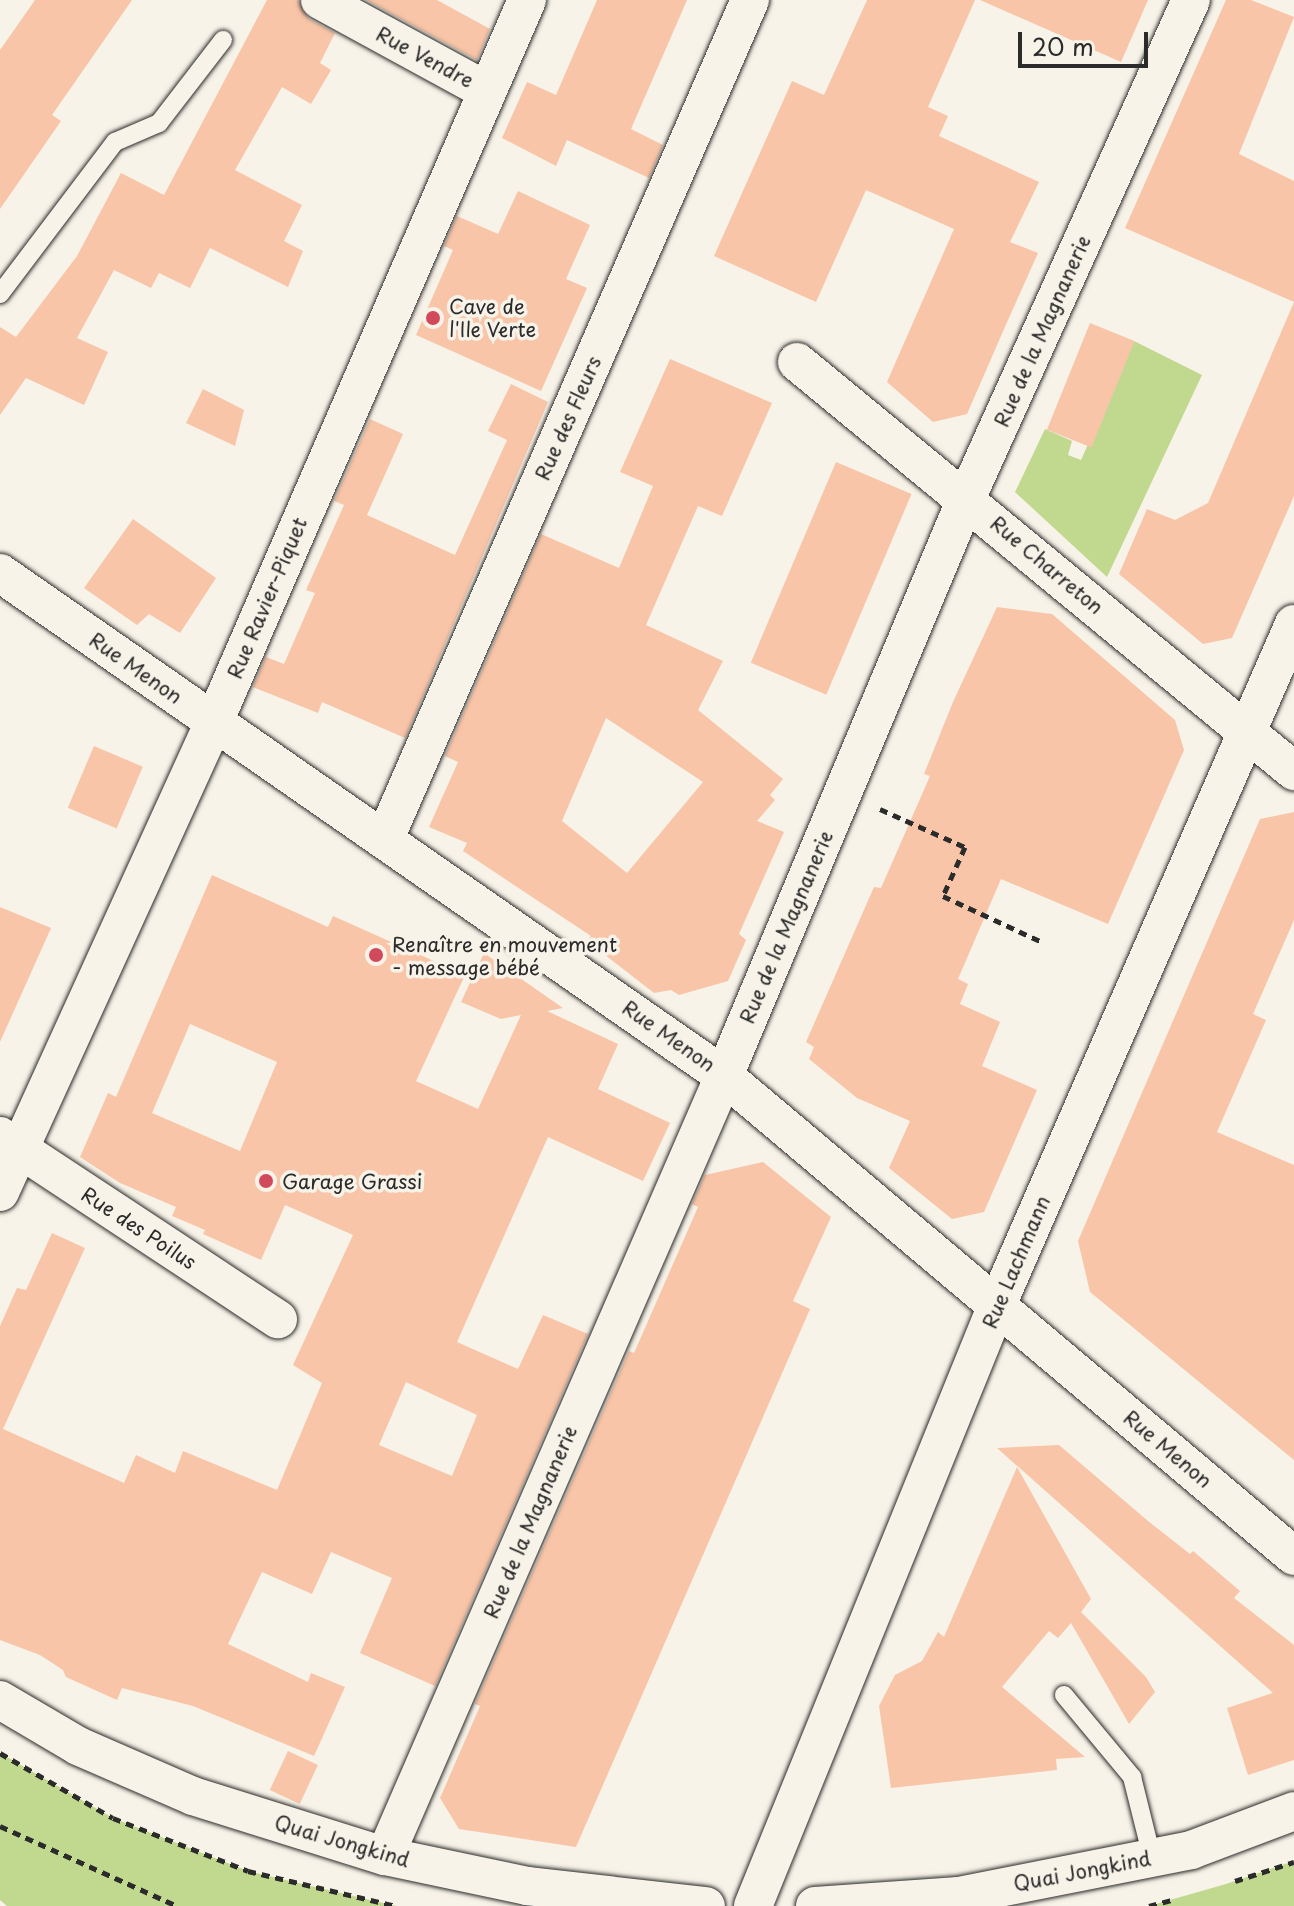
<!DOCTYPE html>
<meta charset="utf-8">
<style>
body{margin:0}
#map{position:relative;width:1294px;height:1906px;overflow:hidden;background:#f7f3e8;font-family:"Playpen Sans",sans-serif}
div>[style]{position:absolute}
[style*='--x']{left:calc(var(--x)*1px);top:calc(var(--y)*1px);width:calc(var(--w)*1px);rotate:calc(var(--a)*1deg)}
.green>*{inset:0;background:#c1d98f}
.building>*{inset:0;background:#f8c5a8;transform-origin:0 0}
.path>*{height:5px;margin-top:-2.5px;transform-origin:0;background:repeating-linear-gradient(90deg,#2b2b2b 0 8px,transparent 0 14px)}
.roads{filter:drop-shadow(0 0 2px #2b2b2b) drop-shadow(0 0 2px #2b2b2b)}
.service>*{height:18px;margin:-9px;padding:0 9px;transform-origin:9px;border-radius:9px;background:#f7f3e8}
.minor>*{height:38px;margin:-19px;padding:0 19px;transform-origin:19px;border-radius:19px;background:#f7f3e8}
.dots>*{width:22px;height:22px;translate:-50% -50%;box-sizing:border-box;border:4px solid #f7f3e8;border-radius:50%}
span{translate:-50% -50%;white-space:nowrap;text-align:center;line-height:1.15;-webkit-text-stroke:7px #f7f3e8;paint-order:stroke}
.street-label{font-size:20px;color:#2b2b2b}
.poi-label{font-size:20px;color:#2b2b2b}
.left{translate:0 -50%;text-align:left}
.scale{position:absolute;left:1018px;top:32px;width:130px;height:36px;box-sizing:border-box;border:4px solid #2b2b2b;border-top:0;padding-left:10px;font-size:24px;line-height:28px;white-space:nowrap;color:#2b2b2b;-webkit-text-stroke:6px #f7f3e8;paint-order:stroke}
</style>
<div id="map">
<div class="green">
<div style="clip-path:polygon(1134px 341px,1202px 375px,1107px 577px,1015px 492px,1045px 429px,1072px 441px,1068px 455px,1081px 460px)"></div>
<div style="clip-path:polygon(0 1753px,113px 1818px,248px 1871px,396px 1906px,7px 1906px,0 1900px)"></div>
<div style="clip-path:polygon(1294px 1861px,1294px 1906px,1149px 1906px,1226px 1884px)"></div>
</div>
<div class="building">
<div style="clip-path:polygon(35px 0,132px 0,52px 115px,61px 121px,0 209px,0 50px)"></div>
<div style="clip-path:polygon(267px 0,298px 0,309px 19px,335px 33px,320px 63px,331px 70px,311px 104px,282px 87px,235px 170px,302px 205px,284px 241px,303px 251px,288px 287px,210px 248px,190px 288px,159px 273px,151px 288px,114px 270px,77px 338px,108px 352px,84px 405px,26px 378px,0 415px,0 327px,16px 337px,77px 256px,121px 173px,164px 195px)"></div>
<div style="clip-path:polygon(366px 0,437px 0,490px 29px,477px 60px)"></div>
<div style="clip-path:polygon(597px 0,687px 0,631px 129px,663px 145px,649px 178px,567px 140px,556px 166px,502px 138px,527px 82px,556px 95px)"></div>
<div style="clip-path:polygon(867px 0,975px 0,928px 107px,948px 116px,939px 136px,1039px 182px,1010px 242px,1038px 253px,1008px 320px,967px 414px,933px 422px,887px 382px,954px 229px,866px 190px,816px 302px,714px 256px,792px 81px,824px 95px)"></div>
<div style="clip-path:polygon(980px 0,1148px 0,1121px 62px)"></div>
<div style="clip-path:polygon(1226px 0,1251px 0,1294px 17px,1239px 154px,1294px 181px,1294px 496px,1232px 638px,1203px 644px,1119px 574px,1147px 509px,1175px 520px,1208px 503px,1294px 302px,1125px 228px)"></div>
<div style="clip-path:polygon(518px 191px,590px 225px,566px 279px,587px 288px,541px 391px,416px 335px,453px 250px,444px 246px,457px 216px,498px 234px)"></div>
<div style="left:1090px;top:323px;width:48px;height:115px;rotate:22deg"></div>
<div style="clip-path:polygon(evenodd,670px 359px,772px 403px,722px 516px,698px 506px,646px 625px,723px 661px,698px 710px,783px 779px,770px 795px,775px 800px,757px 821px,784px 832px,739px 934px,746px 940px,728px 981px,679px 995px,671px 990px,654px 993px,587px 941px,591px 936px,463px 851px,467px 843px,429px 827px,458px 762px,445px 756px,541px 534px,619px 568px,653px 486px,620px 472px,670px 359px,606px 718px,703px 782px,627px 873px,562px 821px,606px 718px)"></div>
<div style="clip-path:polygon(511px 384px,548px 402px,405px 738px,322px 702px,318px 713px,253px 687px,266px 657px,284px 664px,315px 593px,306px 590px,344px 505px,334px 501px,370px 419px,403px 434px,367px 515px,455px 555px,507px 440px,488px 431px)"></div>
<div style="clip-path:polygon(203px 389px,244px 410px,235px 446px,186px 423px)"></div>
<div style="left:836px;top:462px;width:82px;height:218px;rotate:23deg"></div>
<div style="clip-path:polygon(133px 519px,216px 578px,180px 633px,149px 614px,137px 625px,84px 588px)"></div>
<div style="clip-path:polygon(997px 607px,1052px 614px,1175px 720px,1184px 750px,1108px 924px,1001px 879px,958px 979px,968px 984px,960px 1004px,1000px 1022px,982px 1066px,1037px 1090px,984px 1212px,952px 1219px,889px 1168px,910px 1121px,857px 1098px,809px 1059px,814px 1047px,806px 1042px,874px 887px,881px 888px,930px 776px,924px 774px,953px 702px)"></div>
<div style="left:94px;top:746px;width:53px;height:67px;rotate:23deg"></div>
<div style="clip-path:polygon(1294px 812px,1294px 920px,1253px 1014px,1266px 1020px,1217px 1132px,1294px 1165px,1294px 1460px,1090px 1292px,1078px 1241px,1260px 819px)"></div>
<div style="clip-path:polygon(evenodd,212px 875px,328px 927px,333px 916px,465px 975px,416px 1081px,478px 1109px,521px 1015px,501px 1019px,461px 1002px,484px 953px,563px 1008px,547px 1011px,618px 1044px,598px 1089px,670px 1123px,643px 1181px,548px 1137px,457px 1342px,518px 1369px,543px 1315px,588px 1334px,435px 1686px,360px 1653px,392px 1578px,331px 1552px,312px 1594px,262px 1572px,228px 1644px,308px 1682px,311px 1673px,345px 1687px,314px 1756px,193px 1706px,122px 1688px,117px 1700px,66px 1677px,63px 1670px,40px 1655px,0 1640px,0 1326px,17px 1288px,26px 1290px,52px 1233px,85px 1248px,3px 1429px,124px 1483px,136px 1455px,175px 1473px,183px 1451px,277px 1490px,322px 1383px,293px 1365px,353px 1235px,285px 1205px,261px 1260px,203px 1234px,205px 1230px,172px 1216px,176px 1207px,120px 1183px,80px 1157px,108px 1093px,116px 1097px,212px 875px,190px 1024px,277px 1062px,240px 1151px,152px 1113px,190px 1024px,212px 875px,406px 1382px,477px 1415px,452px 1476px,379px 1445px,406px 1382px)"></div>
<div style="clip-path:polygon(0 907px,51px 928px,0 1042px)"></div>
<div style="clip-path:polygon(763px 1162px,831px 1217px,793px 1301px,810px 1309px,576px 1847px,459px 1829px,440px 1798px,480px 1706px,475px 1704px,629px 1351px,634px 1353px,698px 1207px,692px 1204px,705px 1175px)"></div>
<div style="clip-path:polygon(1059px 1445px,1148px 1521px,1190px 1554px,1193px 1551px,1240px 1591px,1234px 1598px,1294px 1645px,1294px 1760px,1248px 1775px,1227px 1708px,1273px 1693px,997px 1448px)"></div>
<div style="clip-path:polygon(1017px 1467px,1091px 1599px,1081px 1612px,1146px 1677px,1155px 1692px,1129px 1724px,1071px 1623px,1058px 1638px,1049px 1631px,1002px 1687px,1085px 1757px,1056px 1759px,1057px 1770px,891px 1788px,879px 1706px,895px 1675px,922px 1661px,938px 1632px,944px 1637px)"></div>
<div style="left:288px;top:1751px;width:33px;height:43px;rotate:25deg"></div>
</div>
<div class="path">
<div style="--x:880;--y:809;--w:93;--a:24.1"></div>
<div style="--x:965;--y:847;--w:54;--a:114.2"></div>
<div style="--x:943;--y:896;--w:107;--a:24.9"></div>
<div style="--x:0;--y:1753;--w:130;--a:29.9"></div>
<div style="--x:113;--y:1818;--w:145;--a:21.4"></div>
<div style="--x:248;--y:1871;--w:152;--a:13.3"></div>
<div style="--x:0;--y:1826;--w:194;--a:24.3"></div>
<div style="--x:1235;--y:1881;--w:62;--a:-17.9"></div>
<div style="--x:1149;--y:1906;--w:23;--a:-15"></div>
</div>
<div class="roads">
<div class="service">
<div style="--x:0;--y:294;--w:191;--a:-52.9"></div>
<div style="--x:115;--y:142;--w:48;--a:-23.4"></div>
<div style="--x:159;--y:123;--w:105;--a:-52.4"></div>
<div style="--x:1064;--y:1695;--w:107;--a:50.3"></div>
<div style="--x:1132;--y:1777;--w:82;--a:76"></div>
</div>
<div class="minor">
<div style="--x:320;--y:0;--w:190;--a:28.6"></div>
<div style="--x:797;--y:362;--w:644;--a:39.45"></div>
<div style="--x:0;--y:573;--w:882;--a:34.79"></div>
<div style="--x:724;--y:1076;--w:745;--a:40.1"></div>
<div style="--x:386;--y:836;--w:912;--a:-66.47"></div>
<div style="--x:0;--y:1136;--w:333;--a:33.4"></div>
<div style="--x:0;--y:1192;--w:516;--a:-65.52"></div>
<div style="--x:214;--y:722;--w:787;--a:-66.56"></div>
<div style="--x:0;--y:1700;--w:91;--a:30.5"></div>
<div style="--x:78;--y:1746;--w:125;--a:23.5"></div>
<div style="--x:193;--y:1796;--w:201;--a:17.4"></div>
<div style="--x:385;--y:1856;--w:145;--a:11.9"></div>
<div style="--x:527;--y:1886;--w:180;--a:6.4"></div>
<div style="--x:385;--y:1856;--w:850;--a:-66.51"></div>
<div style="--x:724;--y:1076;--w:626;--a:-67.25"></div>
<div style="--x:966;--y:499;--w:547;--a:-65.73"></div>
<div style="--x:753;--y:1906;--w:649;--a:-67.9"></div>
<div style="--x:997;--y:1305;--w:743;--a:-66.44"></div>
<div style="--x:815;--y:1906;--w:144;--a:-4"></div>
<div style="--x:959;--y:1896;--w:237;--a:-11.2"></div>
<div style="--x:1191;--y:1850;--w:110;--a:-20.7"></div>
</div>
</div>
<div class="dots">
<div style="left:433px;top:318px;background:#d1495b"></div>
<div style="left:376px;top:955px;background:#d1495b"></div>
<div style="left:266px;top:1181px;background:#d1495b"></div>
</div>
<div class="street-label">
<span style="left:425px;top:57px;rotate:28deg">Rue Vendre</span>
<span style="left:1042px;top:331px;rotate:-66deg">Rue de la Magnanerie</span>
<span style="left:568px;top:418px;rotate:-66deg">Rue des Fleurs</span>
<span style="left:1047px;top:565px;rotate:40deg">Rue Charreton</span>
<span style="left:267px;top:598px;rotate:-67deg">Rue Ravier-Piquet</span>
<span style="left:136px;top:668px;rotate:35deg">Rue Menon</span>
<span style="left:786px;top:927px;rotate:-67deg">Rue de la Magnanerie</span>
<span style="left:669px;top:1036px;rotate:35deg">Rue Menon</span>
<span style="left:139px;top:1228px;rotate:33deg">Rue des Poilus</span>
<span style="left:1016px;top:1262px;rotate:-67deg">Rue Lachmann</span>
<span style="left:1168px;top:1449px;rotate:40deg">Rue Menon</span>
<span style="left:530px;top:1522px;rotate:-67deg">Rue de la Magnanerie</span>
<span style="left:342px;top:1841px;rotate:16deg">Quai Jongkind</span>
<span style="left:1082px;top:1871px;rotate:-11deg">Quai Jongkind</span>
</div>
<div class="poi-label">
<span class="left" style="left:449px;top:318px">Cave de<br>l'Ile Verte</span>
<span class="left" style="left:392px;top:956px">Renaître en mouvement<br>- message bébé</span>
<span class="left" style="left:282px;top:1181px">Garage Grassi</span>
</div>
<div class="scale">20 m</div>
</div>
